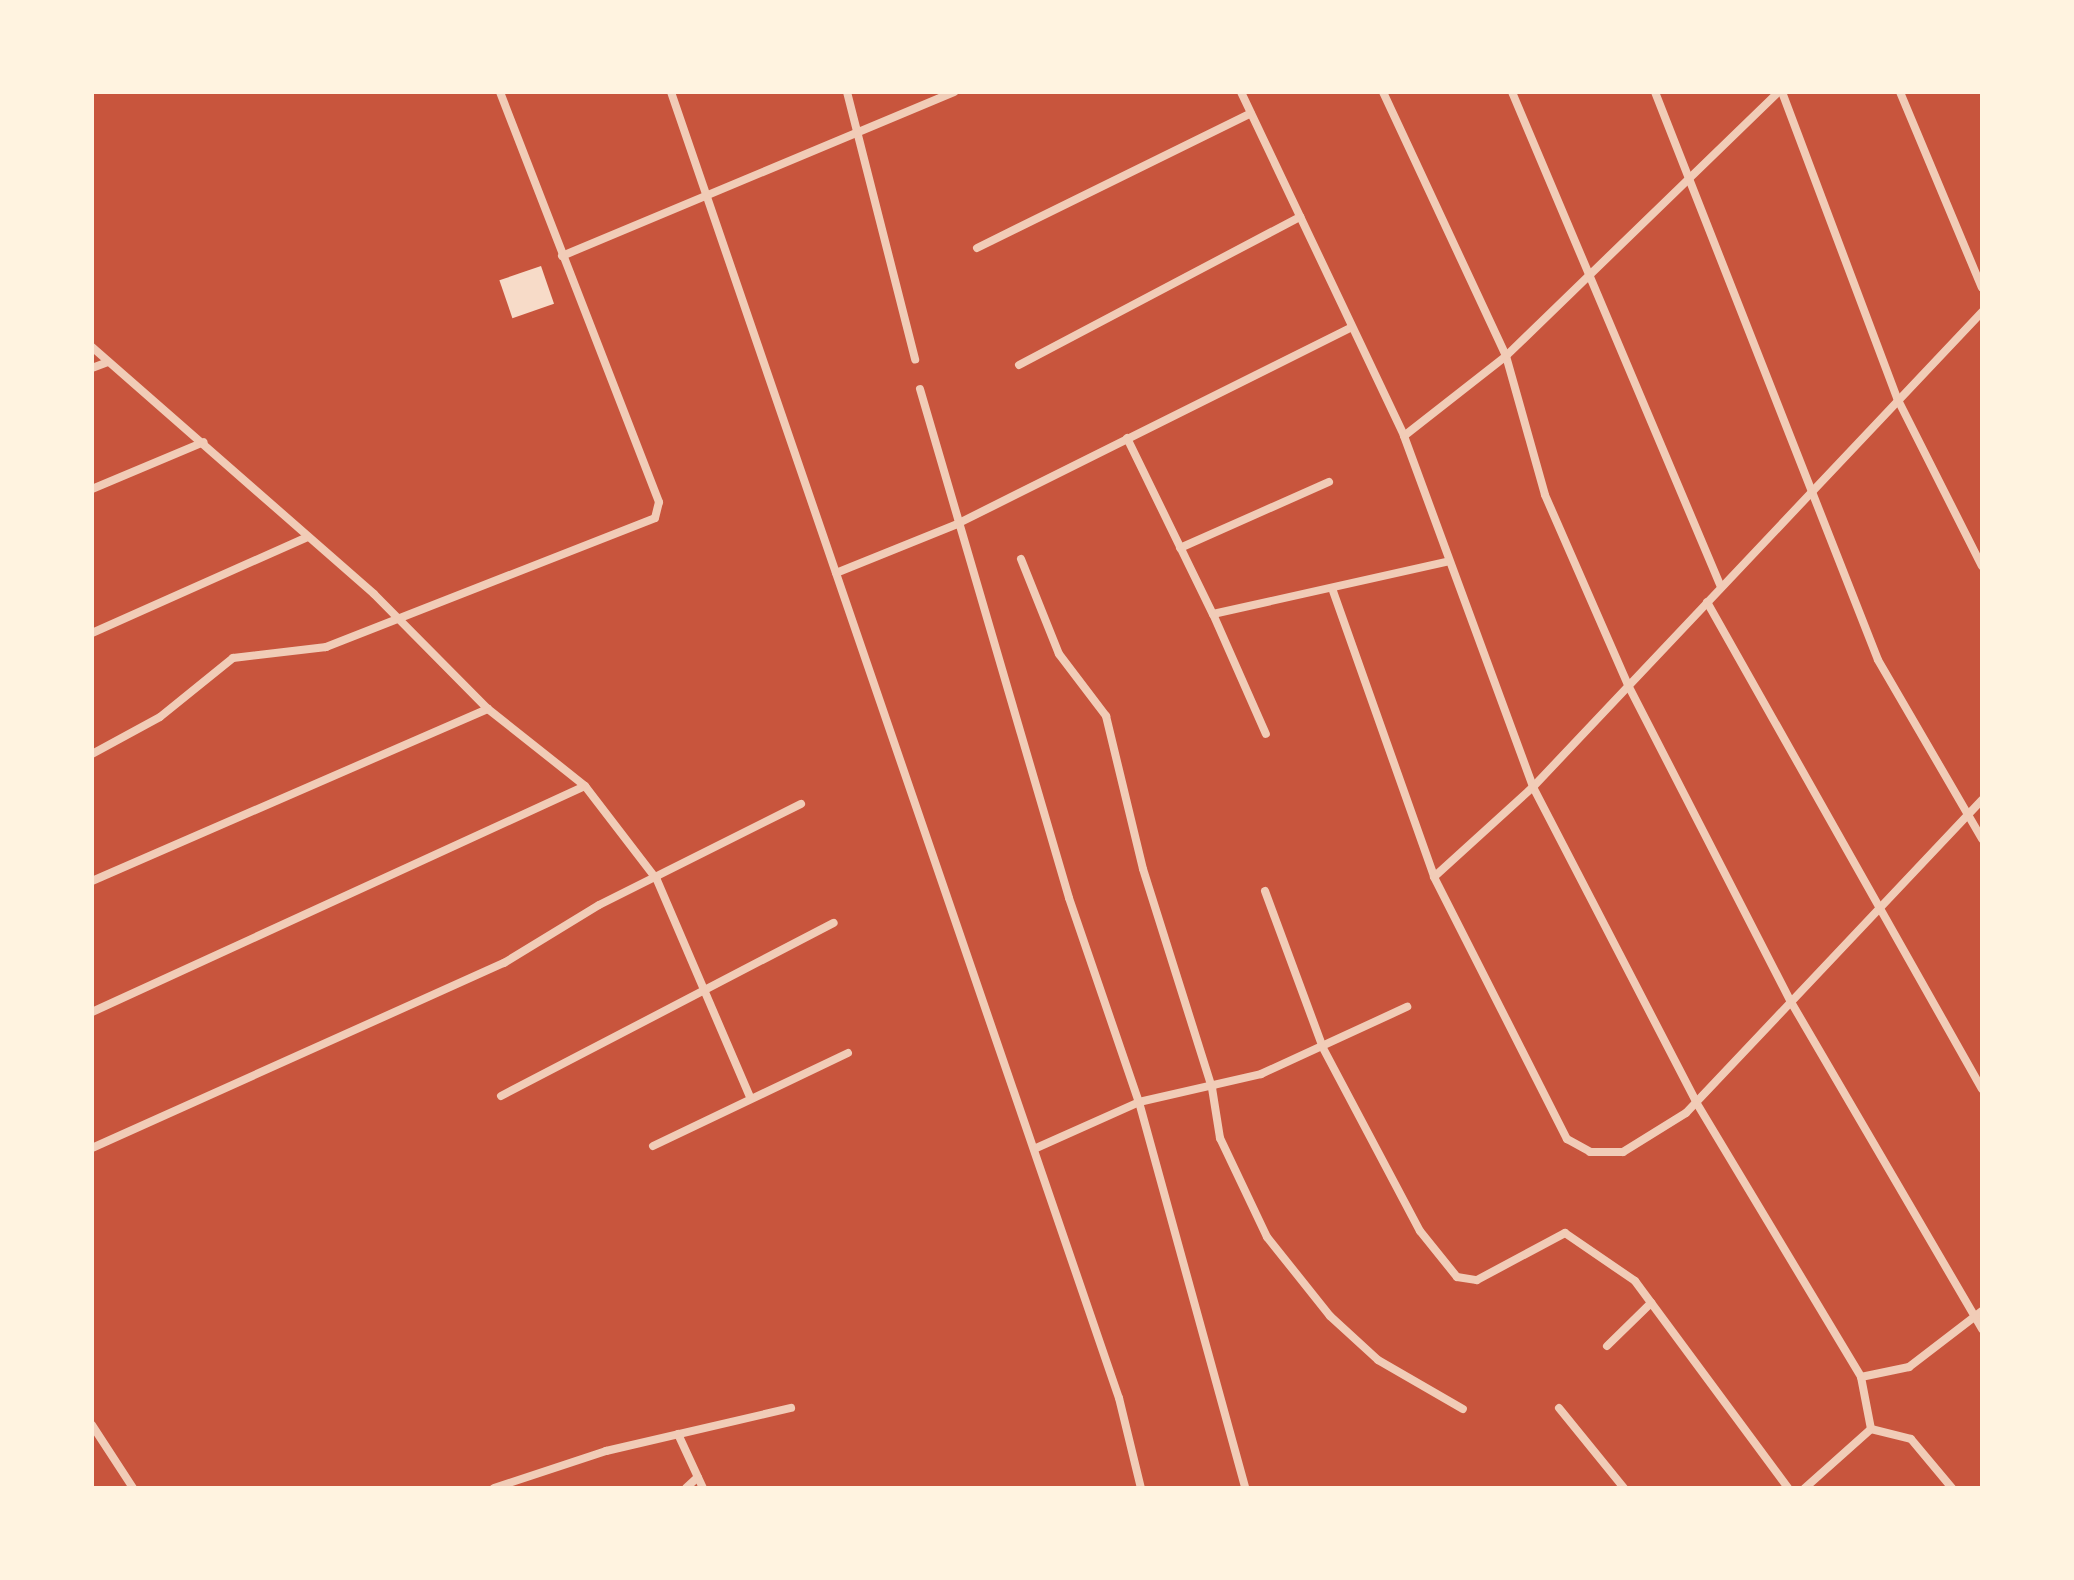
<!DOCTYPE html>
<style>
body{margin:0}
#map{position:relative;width:2074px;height:1580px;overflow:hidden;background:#c8553d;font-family:"Space Grotesk",sans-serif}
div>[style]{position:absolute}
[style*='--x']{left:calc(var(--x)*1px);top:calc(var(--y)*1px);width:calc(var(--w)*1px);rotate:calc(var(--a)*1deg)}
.building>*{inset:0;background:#f7dbc8;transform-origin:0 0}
.minor>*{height:8px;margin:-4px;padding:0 4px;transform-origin:4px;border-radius:4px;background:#f1ccb7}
span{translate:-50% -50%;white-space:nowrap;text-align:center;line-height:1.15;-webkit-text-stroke:8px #fff3e0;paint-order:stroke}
.frame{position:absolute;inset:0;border:94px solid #fff3e0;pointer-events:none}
</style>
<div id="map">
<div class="building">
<div style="left:541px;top:266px;width:40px;height:44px;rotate:71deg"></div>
</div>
<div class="minor">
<div style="--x:671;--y:92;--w:1381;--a:71.07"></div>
<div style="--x:1119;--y:1398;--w:93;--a:76.3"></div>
<div style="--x:847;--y:92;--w:276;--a:75.7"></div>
<div style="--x:1241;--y:92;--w:381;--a:64.6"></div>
<div style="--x:1404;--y:436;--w:374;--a:69.8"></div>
<div style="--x:1533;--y:787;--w:355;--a:62.6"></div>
<div style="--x:1696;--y:1102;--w:321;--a:59"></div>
<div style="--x:1861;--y:1377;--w:53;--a:79.1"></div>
<div style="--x:1871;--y:1429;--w:89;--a:138.2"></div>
<div style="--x:1383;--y:92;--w:291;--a:65"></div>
<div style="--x:1506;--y:356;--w:144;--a:74.3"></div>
<div style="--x:1545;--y:495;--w:207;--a:66.4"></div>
<div style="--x:1628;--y:685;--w:356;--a:62.8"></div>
<div style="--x:1791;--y:1002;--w:379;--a:59.7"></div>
<div style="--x:1512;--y:92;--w:537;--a:67.11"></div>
<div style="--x:1655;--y:92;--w:610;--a:68.56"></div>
<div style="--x:1878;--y:660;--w:207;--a:59.8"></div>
<div style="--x:1782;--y:92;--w:329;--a:69.4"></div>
<div style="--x:1898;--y:400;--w:186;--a:63.2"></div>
<div style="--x:1900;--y:92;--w:212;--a:67.3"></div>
<div style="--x:977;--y:248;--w:305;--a:-26.2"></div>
<div style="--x:562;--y:256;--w:425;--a:-22.7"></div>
<div style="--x:92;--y:347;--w:375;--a:41.2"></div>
<div style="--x:374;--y:594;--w:162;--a:45.3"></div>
<div style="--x:488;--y:709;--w:124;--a:38.4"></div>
<div style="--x:585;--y:786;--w:118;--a:52.5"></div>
<div style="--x:657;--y:880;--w:236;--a:66.8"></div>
<div style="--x:1019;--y:365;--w:318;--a:-27.8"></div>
<div style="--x:92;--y:368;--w:17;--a:-21"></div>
<div style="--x:920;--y:389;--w:530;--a:73.68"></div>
<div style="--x:1069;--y:898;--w:216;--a:71.1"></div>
<div style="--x:1139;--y:1102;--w:400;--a:74.6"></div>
<div style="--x:1404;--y:436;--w:130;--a:-38.1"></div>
<div style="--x:1506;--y:356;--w:379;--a:-44.1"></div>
<div style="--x:1127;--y:438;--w:196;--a:64"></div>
<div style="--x:1213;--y:614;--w:239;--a:-12.6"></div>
<div style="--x:92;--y:489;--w:121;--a:-22.8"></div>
<div style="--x:1180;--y:548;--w:163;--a:-23.9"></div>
<div style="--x:1021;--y:559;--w:102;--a:68.2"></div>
<div style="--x:1059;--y:654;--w:78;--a:52.8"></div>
<div style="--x:1106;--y:716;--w:157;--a:76.4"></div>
<div style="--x:1143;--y:869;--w:230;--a:72.5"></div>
<div style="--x:1212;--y:1088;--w:51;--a:80.9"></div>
<div style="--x:1220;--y:1138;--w:110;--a:64.6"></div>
<div style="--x:1267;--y:1237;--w:101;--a:51.4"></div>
<div style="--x:1330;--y:1316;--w:65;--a:42.5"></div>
<div style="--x:1378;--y:1360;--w:98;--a:30"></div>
<div style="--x:836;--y:573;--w:131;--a:-22"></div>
<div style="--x:957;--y:524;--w:441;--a:-26.5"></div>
<div style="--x:1333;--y:591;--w:303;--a:70.5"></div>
<div style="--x:1434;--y:877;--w:294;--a:63.1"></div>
<div style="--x:1567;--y:1139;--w:26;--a:29"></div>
<div style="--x:1590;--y:1152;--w:33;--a:0"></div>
<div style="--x:1623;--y:1152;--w:74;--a:-31.8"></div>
<div style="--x:1686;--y:1113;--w:431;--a:-46.6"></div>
<div style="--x:1707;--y:602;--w:559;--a:60.55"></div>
<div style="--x:1213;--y:614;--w:131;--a:66.2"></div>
<div style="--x:92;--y:633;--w:236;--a:-24"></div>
<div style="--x:92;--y:754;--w:77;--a:-28.6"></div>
<div style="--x:160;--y:717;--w:94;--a:-38.9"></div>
<div style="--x:233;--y:658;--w:94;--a:-6.7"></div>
<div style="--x:326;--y:647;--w:353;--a:-21.4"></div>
<div style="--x:655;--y:518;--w:16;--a:-76"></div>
<div style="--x:659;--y:502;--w:440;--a:-111.2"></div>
<div style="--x:1434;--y:877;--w:134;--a:-42.3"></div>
<div style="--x:1533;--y:787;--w:654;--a:-46.61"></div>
<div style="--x:92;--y:881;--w:432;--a:-23.5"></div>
<div style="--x:1265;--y:891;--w:167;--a:69.7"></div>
<div style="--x:1323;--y:1048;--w:207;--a:62.1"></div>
<div style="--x:1420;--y:1231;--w:59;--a:51.2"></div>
<div style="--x:1457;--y:1277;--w:20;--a:9"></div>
<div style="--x:1477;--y:1280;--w:100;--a:-28.1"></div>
<div style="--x:1565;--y:1233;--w:85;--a:34.4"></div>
<div style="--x:1635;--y:1281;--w:257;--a:53.5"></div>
<div style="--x:92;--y:1012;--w:542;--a:-24.63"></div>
<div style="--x:501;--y:1096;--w:375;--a:-27.5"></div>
<div style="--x:653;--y:1146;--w:216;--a:-25.5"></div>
<div style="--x:92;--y:1148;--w:452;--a:-24.2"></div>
<div style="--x:504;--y:963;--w:111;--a:-31.4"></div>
<div style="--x:599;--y:905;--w:226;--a:-26.6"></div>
<div style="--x:1034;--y:1149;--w:115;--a:-24.1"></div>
<div style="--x:1139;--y:1102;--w:125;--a:-12.9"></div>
<div style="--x:1261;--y:1074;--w:161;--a:-24.7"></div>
<div style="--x:1607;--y:1346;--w:62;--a:-44.3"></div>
<div style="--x:1861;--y:1377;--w:49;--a:-11.8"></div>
<div style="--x:1909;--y:1367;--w:92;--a:-37.5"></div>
<div style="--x:1559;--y:1408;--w:103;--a:50.9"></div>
<div style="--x:92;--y:1425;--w:75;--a:56.9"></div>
<div style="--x:1871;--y:1429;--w:41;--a:14"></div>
<div style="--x:1911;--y:1439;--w:64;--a:50.1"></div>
<div style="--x:678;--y:1434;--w:60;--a:65.2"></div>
<div style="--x:494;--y:1488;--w:118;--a:-18.3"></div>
<div style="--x:606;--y:1451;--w:190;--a:-13.1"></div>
<div style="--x:686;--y:1488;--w:16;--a:-43"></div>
</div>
<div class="frame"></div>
</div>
